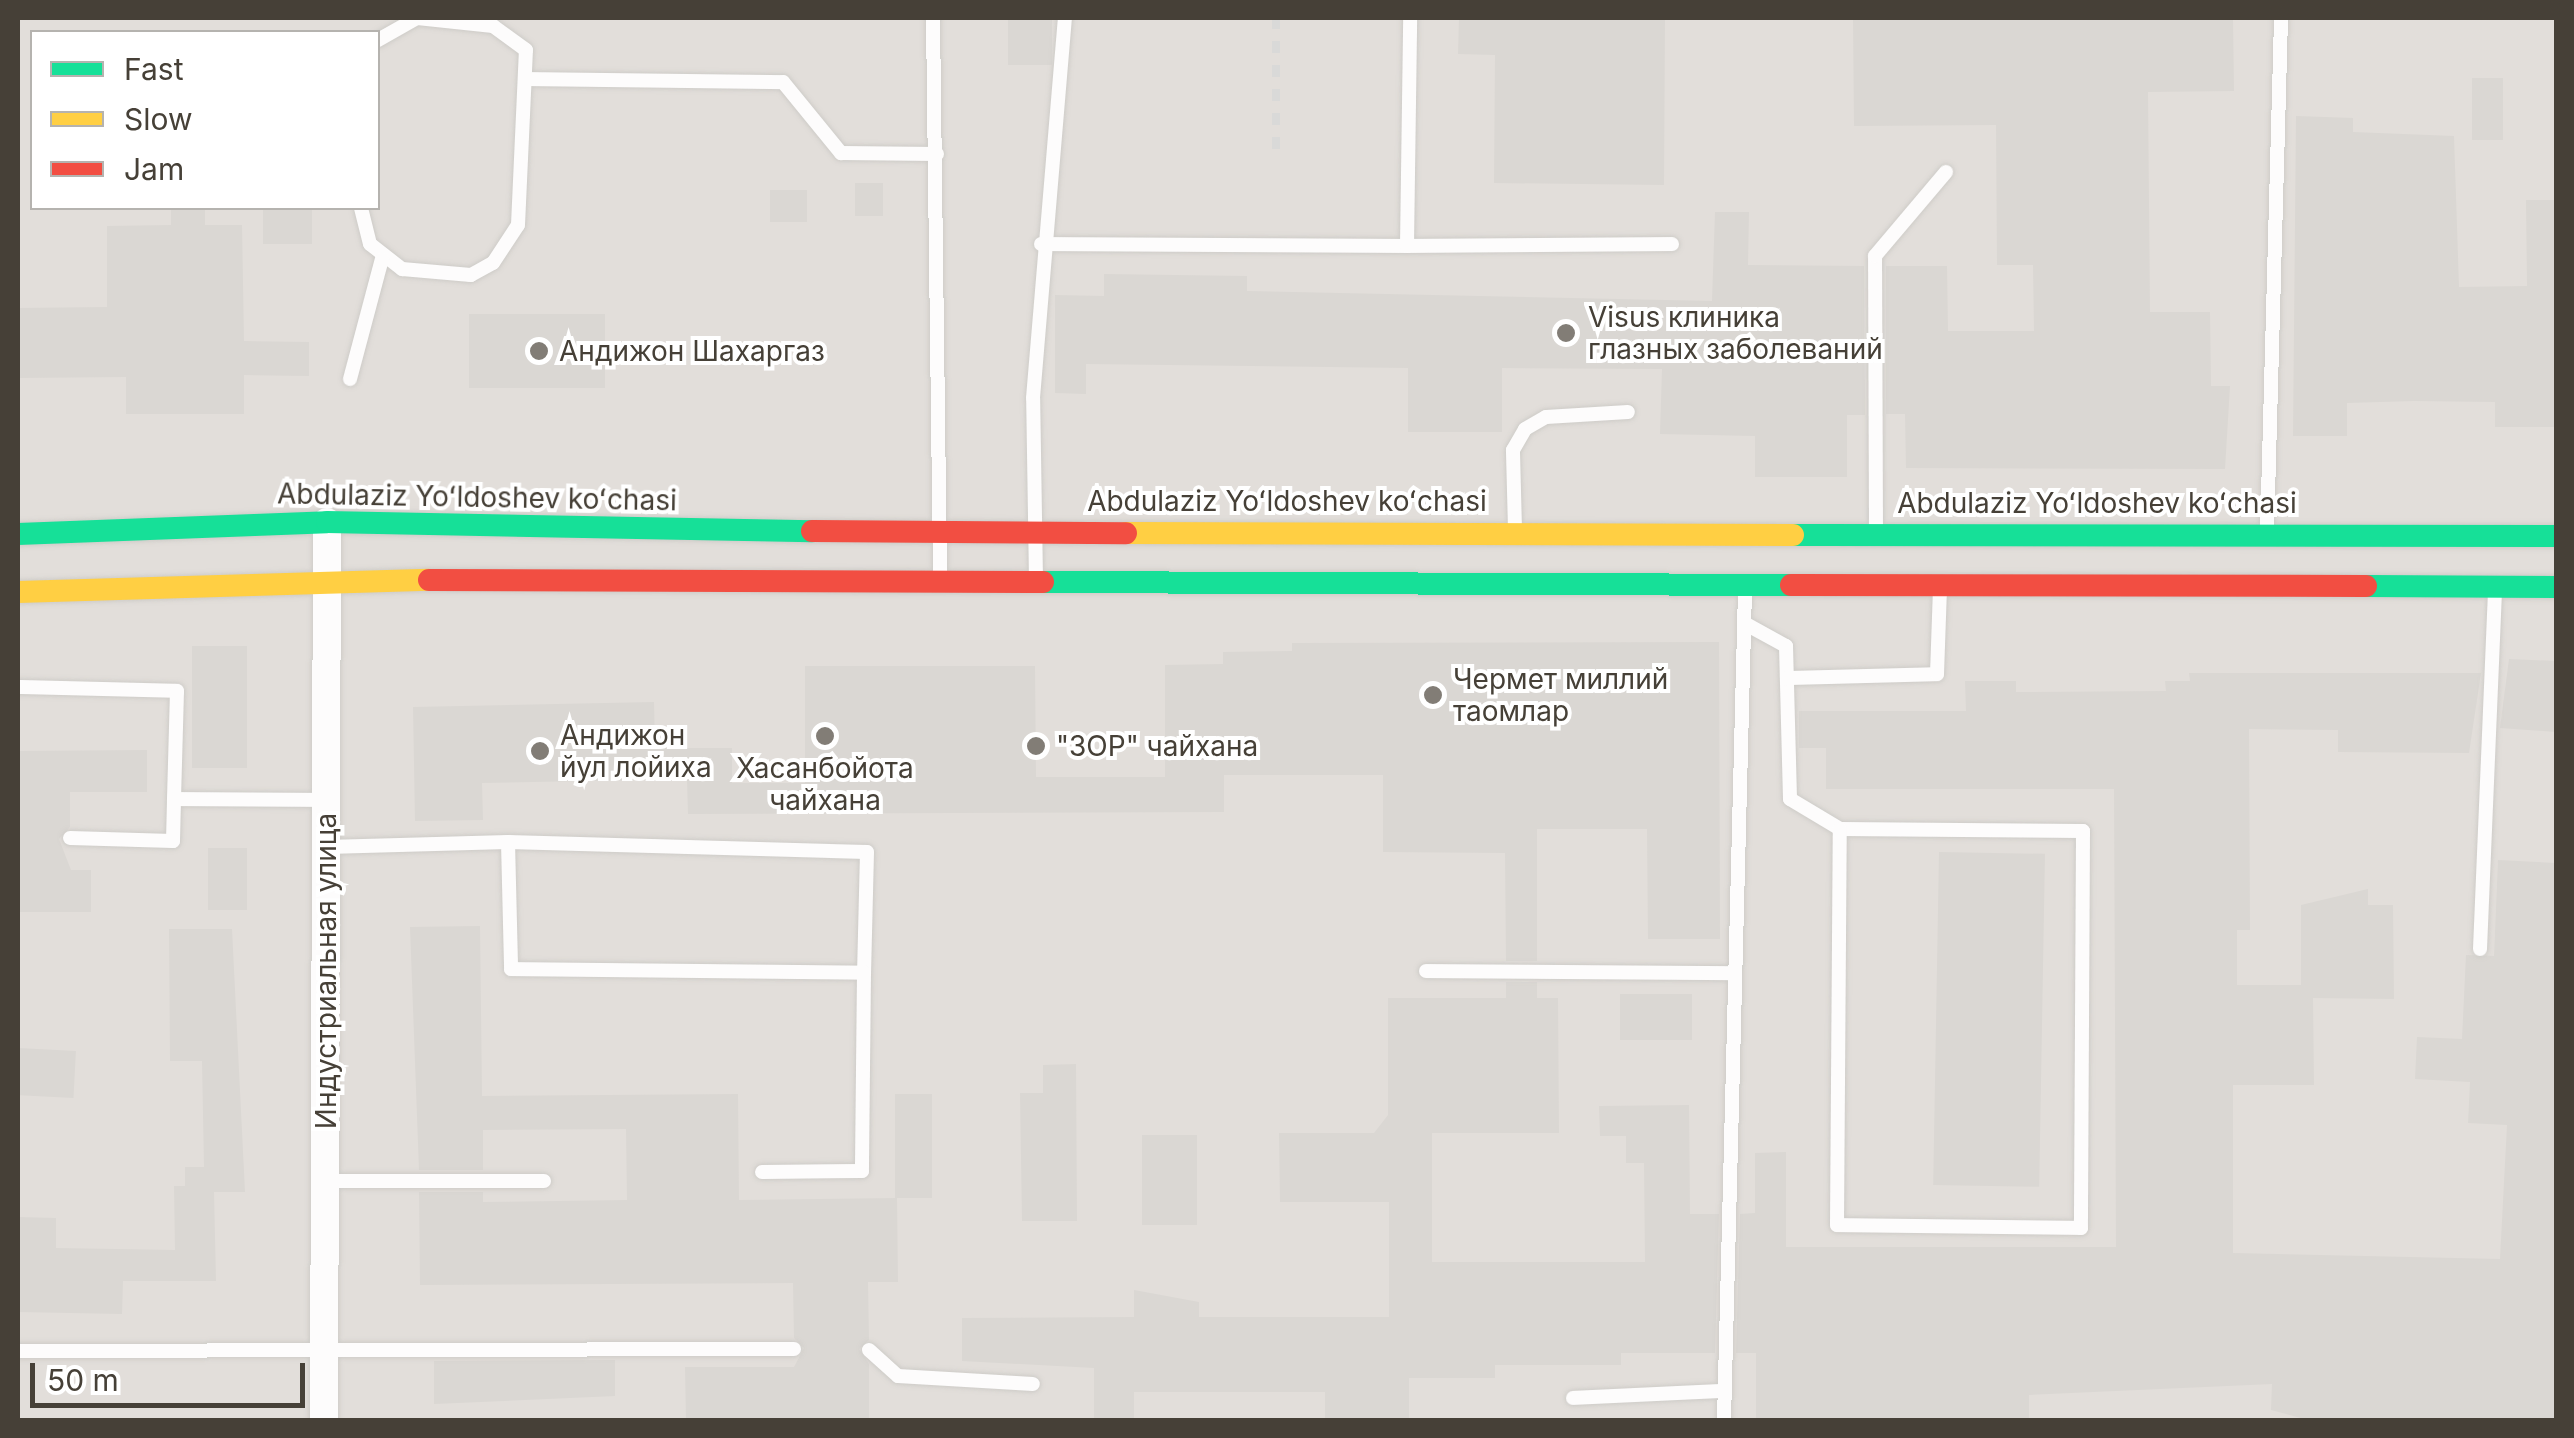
<!DOCTYPE html>
<meta charset="utf-8">
<style>
body{margin:0}
#map{position:relative;width:2574px;height:1438px;overflow:hidden;background:#f0eeeb;font-family:Inter,sans-serif}
div>[style]{position:absolute}
[style*='--x']{left:calc(var(--x)*1px);top:calc(var(--y)*1px);width:calc(var(--w)*1px);rotate:calc(var(--a)*1deg)}
.industrial>*{inset:0;background:#e2deda}
.building>*{inset:0;background:#dad7d3;transform-origin:0 0}
.roads{filter:drop-shadow(0 0 2px #ceccc8) drop-shadow(0 0 2px #ceccc8)}
.lane>*{height:14px;margin:-7px;padding:0 7px;transform-origin:7px;border-radius:7px;background:#fdfcfc}
.street>*{height:28px;margin:-14px;padding:0 14px;transform-origin:14px;border-radius:14px;background:#fdfcfc}
.fast>*{height:22px;margin:-11px;padding:0 11px;transform-origin:11px;border-radius:11px;background:#16e098}
.slow>*{height:22px;margin:-11px;padding:0 11px;transform-origin:11px;border-radius:11px;background:#ffcf43}
.jam>*{height:22px;margin:-11px;padding:0 11px;transform-origin:11px;border-radius:11px;background:#f24e42}
.rail>*{height:8px;margin-top:-4px;transform-origin:0;background:repeating-linear-gradient(90deg,#d9d9d8 0 12px,transparent 0 24px)}
.dots>*{width:28px;height:28px;translate:-50% -50%;box-sizing:border-box;border:5px solid #fff;border-radius:50%}
span{translate:-50% -50%;white-space:nowrap;text-align:center;line-height:1.15;-webkit-text-stroke:8px #fff;paint-order:stroke}
.poi-label{font-size:28px;color:#464037}
.left{translate:0 -50%;text-align:left}
.street-label{font-size:28px;color:#464037}
.frame{position:absolute;inset:0;border:20px solid #464037;pointer-events:none}
.legend{position:absolute;left:30px;top:30px;width:350px;height:180px;box-sizing:border-box;background:#fff;border:2px solid #b5b3af;margin:0;padding:12px 18px;list-style:none;font-size:30px;color:#464037}
.legend li{display:flex;align-items:center;gap:20px;height:50px}
.legend b{width:50px;border:2px solid #b5b3af}
.scale{position:absolute;left:30px;top:1363px;width:275px;height:45px;box-sizing:border-box;border:5px solid #464037;border-top:0;padding-left:12px;font-size:30px;line-height:35px;white-space:nowrap;color:#464037;-webkit-text-stroke:8px #fff;paint-order:stroke}
</style>
<div id="map">
<div class="industrial">
<div style="clip-path:polygon(evenodd,18px 18px,2556px 18px,2556px 1420px,18px 1420px,18px 18px,32px 32px,378px 32px,378px 208px,32px 208px,32px 32px)"></div>
</div>
<div class="building">
<div style="left:1008px;top:18px;width:44px;height:47px"></div>
<div style="clip-path:polygon(1459px 18px,1665px 18px,1664px 185px,1494px 183px,1495px 55px,1458px 54px)"></div>
<div style="clip-path:polygon(1853px 18px,2233px 18px,2234px 91px,2148px 92px,2150px 312px,2210px 312px,2211px 386px,2230px 386px,2225px 469px,1906px 468px,1905px 414px,1886px 414px,1886px 266px,1947px 266px,1948px 331px,2034px 331px,2033px 265px,1997px 265px,1996px 125px,1854px 126px)"></div>
<div style="left:2472px;top:78px;width:31px;height:62px"></div>
<div style="clip-path:polygon(2296px 116px,2353px 118px,2353px 132px,2454px 136px,2459px 287px,2527px 286px,2526px 200px,2556px 200px,2556px 427px,2495px 427px,2495px 402px,2414px 401px,2347px 403px,2347px 436px,2293px 436px)"></div>
<div style="left:855px;top:183px;width:28px;height:33px"></div>
<div style="left:770px;top:190px;width:37px;height:32px"></div>
<div style="clip-path:polygon(171px 208px,205px 208px,205px 225px,242px 225px,244px 341px,309px 342px,309px 376px,244px 375px,244px 414px,126px 414px,126px 377px,18px 378px,18px 308px,107px 307px,107px 226px,171px 225px)"></div>
<div style="left:263px;top:208px;width:49px;height:36px"></div>
<div style="clip-path:polygon(1715px 212px,1749px 212px,1748px 265px,1864px 266px,1865px 415px,1847px 415px,1847px 477px,1755px 477px,1755px 436px,1660px 434px,1662px 369px,1502px 368px,1502px 432px,1408px 432px,1408px 368px,1086px 364px,1086px 394px,1055px 393px,1055px 295px,1104px 296px,1104px 274px,1247px 276px,1247px 291px,1712px 301px)"></div>
<div style="left:469px;top:314px;width:136px;height:74px"></div>
<div style="clip-path:polygon(1719px 642px,1720px 939px,1648px 939px,1647px 829px,1537px 829px,1537px 961px,1506px 961px,1505px 853px,1383px 852px,1383px 775px,1224px 775px,1224px 812px,688px 814px,687px 779px,482px 783px,483px 820px,415px 821px,413px 707px,654px 702px,655px 748px,732px 748px,732px 783px,805px 783px,805px 666px,1035px 666px,1036px 777px,1165px 777px,1165px 665px,1223px 664px,1223px 652px,1292px 651px,1292px 643px)"></div>
<div style="left:247px;top:646px;width:122px;height:55px;rotate:90deg"></div>
<div style="clip-path:polygon(2509px 659px,2556px 661px,2556px 732px,2500px 728px)"></div>
<div style="clip-path:polygon(2189px 673px,2481px 673px,2469px 753px,2338px 752px,2338px 730px,2249px 729px,2250px 930px,2237px 930px,2237px 985px,2301px 985px,2301px 905px,2368px 889px,2368px 905px,2393px 905px,2394px 999px,2313px 998px,2314px 1085px,2233px 1085px,2233px 1253px,2500px 1259px,2507px 1125px,2468px 1123px,2470px 1082px,2415px 1079px,2417px 1037px,2462px 1039px,2466px 955px,2494px 956px,2498px 860px,2556px 863px,2556px 1420px,2308px 1420px,2271px 1410px,2272px 1384px,2029px 1395px,2029px 1420px,1756px 1420px,1756px 1353px,1736px 1353px,1740px 1214px,1755px 1213px,1755px 1153px,1786px 1152px,1786px 1247px,2116px 1247px,2114px 789px,1826px 789px,1826px 748px,1799px 748px,1799px 711px,1966px 711px,1965px 681px,2016px 681px,2016px 692px,2166px 691px,2165px 681px,2190px 681px)"></div>
<div style="clip-path:polygon(147px 750px,147px 792px,70px 792px,70px 827px,59px 839px,71px 870px,91px 870px,91px 912px,18px 912px,18px 751px)"></div>
<div style="left:208px;top:848px;width:39px;height:62px"></div>
<div style="left:1939px;top:852px;width:106px;height:333px;rotate:1deg"></div>
<div style="clip-path:polygon(480px 926px,482px 1096px,738px 1094px,739px 1200px,897px 1198px,898px 1282px,868px 1282px,869px 1340px,859px 1349px,869px 1364px,869px 1420px,686px 1420px,685px 1367px,794px 1367px,804px 1348px,794px 1338px,793px 1283px,420px 1285px,419px 1192px,483px 1192px,483px 1202px,627px 1200px,626px 1129px,483px 1130px,483px 1170px,419px 1170px,410px 927px)"></div>
<div style="clip-path:polygon(169px 929px,232px 929px,245px 1192px,214px 1192px,216px 1281px,123px 1281px,122px 1314px,18px 1312px,18px 1217px,56px 1218px,56px 1248px,175px 1250px,174px 1186px,185px 1186px,185px 1167px,204px 1167px,202px 1061px,170px 1061px)"></div>
<div style="clip-path:polygon(1506px 982px,1537px 982px,1537px 998px,1558px 998px,1559px 1133px,1432px 1133px,1432px 1262px,1645px 1262px,1644px 1163px,1626px 1163px,1626px 1136px,1600px 1136px,1599px 1106px,1689px 1105px,1690px 1214px,1719px 1214px,1715px 1353px,1621px 1353px,1621px 1365px,1495px 1365px,1495px 1378px,1409px 1378px,1409px 1420px,1325px 1420px,1325px 1392px,1134px 1392px,1134px 1420px,1094px 1420px,1094px 1368px,962px 1361px,962px 1318px,1134px 1317px,1134px 1290px,1199px 1302px,1199px 1317px,1389px 1317px,1389px 1202px,1280px 1202px,1279px 1133px,1374px 1133px,1388px 1115px,1388px 998px,1506px 998px)"></div>
<div style="left:1620px;top:994px;width:72px;height:46px"></div>
<div style="left:18px;top:1048px;width:58px;height:47px;rotate:3deg"></div>
<div style="clip-path:polygon(1076px 1064px,1077px 1221px,1022px 1221px,1020px 1093px,1043px 1093px,1043px 1065px)"></div>
<div style="left:895px;top:1094px;width:37px;height:104px"></div>
<div style="left:1142px;top:1135px;width:55px;height:90px"></div>
<div style="clip-path:polygon(615px 1360px,615px 1396px,434px 1404px,434px 1361px)"></div>
</div>
<div class="roads">
<div class="lane">
<div style="--x:933;--y:18;--w:559;--a:89.28"></div>
<div style="--x:530;--y:79;--w:253;--a:0.7"></div>
<div style="--x:783;--y:82;--w:92;--a:50.8"></div>
<div style="--x:841;--y:153;--w:96;--a:0.6"></div>
<div style="--x:361;--y:208;--w:37;--a:76"></div>
<div style="--x:370;--y:244;--w:41;--a:38"></div>
<div style="--x:402;--y:269;--w:69;--a:5"></div>
<div style="--x:471;--y:275;--w:25;--a:-29"></div>
<div style="--x:493;--y:263;--w:45;--a:-56.7"></div>
<div style="--x:518;--y:225;--w:175;--a:-87.4"></div>
<div style="--x:526;--y:50;--w:41;--a:-144"></div>
<div style="--x:493;--y:26;--w:76;--a:-174"></div>
<div style="--x:417;--y:18;--w:45;--a:150.6"></div>
<div style="--x:1041;--y:244;--w:366;--a:0.3"></div>
<div style="--x:1407;--y:246;--w:228;--a:-89.2"></div>
<div style="--x:1407;--y:246;--w:265;--a:-0.4"></div>
<div style="--x:350;--y:379;--w:124;--a:-75.1"></div>
<div style="--x:1515;--y:529;--w:79;--a:-91.5"></div>
<div style="--x:1513;--y:450;--w:24;--a:-60"></div>
<div style="--x:1525;--y:429;--w:24;--a:-30"></div>
<div style="--x:1546;--y:417;--w:82;--a:-3.5"></div>
<div style="--x:1876;--y:531;--w:275;--a:-90.2"></div>
<div style="--x:1875;--y:256;--w:110;--a:-49.8"></div>
<div style="--x:2267;--y:533;--w:515;--a:-88.44"></div>
<div style="--x:1036;--y:580;--w:182;--a:-90.9"></div>
<div style="--x:1033;--y:398;--w:381;--a:-85.2"></div>
<div style="--x:1744;--y:623;--w:48;--a:28.7"></div>
<div style="--x:1786;--y:646;--w:153;--a:88.5"></div>
<div style="--x:1790;--y:799;--w:58;--a:31"></div>
<div style="--x:1787;--y:678;--w:150;--a:-1.5"></div>
<div style="--x:1937;--y:674;--w:84;--a:-88"></div>
<div style="--x:18;--y:687;--w:159;--a:1.4"></div>
<div style="--x:177;--y:691;--w:108;--a:91.6"></div>
<div style="--x:174;--y:799;--w:153;--a:0.4"></div>
<div style="--x:1840;--y:829;--w:243;--a:0.5"></div>
<div style="--x:2083;--y:831;--w:397;--a:90.3"></div>
<div style="--x:2081;--y:1228;--w:244;--a:-179.3"></div>
<div style="--x:1837;--y:1225;--w:396;--a:-89.6"></div>
<div style="--x:70;--y:838;--w:103;--a:1.7"></div>
<div style="--x:173;--y:841;--w:42;--a:-88.6"></div>
<div style="--x:508;--y:842;--w:359;--a:1.6"></div>
<div style="--x:867;--y:852;--w:121;--a:91.4"></div>
<div style="--x:327;--y:847;--w:181;--a:-1.6"></div>
<div style="--x:508;--y:842;--w:127;--a:88.6"></div>
<div style="--x:511;--y:969;--w:353;--a:0.6"></div>
<div style="--x:864;--y:973;--w:198;--a:90.6"></div>
<div style="--x:862;--y:1171;--w:100;--a:179.4"></div>
<div style="--x:2480;--y:949;--w:360;--a:-87.6"></div>
<div style="--x:1426;--y:971;--w:308;--a:0.4"></div>
<div style="--x:325;--y:1181;--w:219;--a:0"></div>
<div style="--x:869;--y:1350;--w:39;--a:42"></div>
<div style="--x:898;--y:1376;--w:135;--a:3.4"></div>
<div style="--x:18;--y:1351;--w:776;--a:-0.15"></div>
<div style="--x:1573;--y:1398;--w:151;--a:-2.7"></div>
<div style="--x:1724;--y:1420;--w:830;--a:-88.55"></div>
</div>
<div class="street">
<div style="--x:324;--y:1420;--w:898;--a:-89.81"></div>
</div>
<div class="fast">
<div style="--x:18;--y:534;--w:309;--a:-2.2"></div>
<div style="--x:327;--y:522;--w:485;--a:1.1"></div>
<div style="--x:1793;--y:535;--w:763;--a:0.08"></div>
<div style="--x:1043;--y:582;--w:748;--a:0.23"></div>
<div style="--x:2366;--y:586;--w:190;--a:0.3"></div>
</div>
<div class="slow">
<div style="--x:1126;--y:533;--w:667;--a:0.17"></div>
<div style="--x:18;--y:592;--w:411;--a:-1.7"></div>
</div>
<div class="jam">
<div style="--x:812;--y:531;--w:314;--a:0.4"></div>
<div style="--x:429;--y:580;--w:614;--a:0.19"></div>
<div style="--x:1791;--y:585;--w:575;--a:0.1"></div>
</div>
</div>
<div class="rail">
<div style="--x:1276;--y:149;--w:131;--a:-90"></div>
</div>
<div class="dots">
<div style="left:1566px;top:333px;background:#827d76"></div>
<div style="left:539px;top:351px;background:#827d76"></div>
<div style="left:1433px;top:695px;background:#827d76"></div>
<div style="left:825px;top:736px;background:#827d76"></div>
<div style="left:1036px;top:746px;background:#827d76"></div>
<div style="left:540px;top:751px;background:#827d76"></div>
</div>
<div class="poi-label">
<span class="left" style="left:1588px;top:333px">Visus клиника<br>глазных заболеваний</span>
<span class="left" style="left:559px;top:351px">Андижон Шахаргаз</span>
<span class="left" style="left:1453px;top:695px">Чермет миллий<br>таомлар</span>
<span class="left" style="left:560px;top:751px">Андижон<br>йул лойиха</span>
<span class="left" style="left:1056px;top:746px">"ЗОР" чайхана</span>
<span style="left:825px;top:784px">Хасанбойота<br>чайхана</span>
</div>
<div class="street-label">
<span style="left:477px;top:497px;rotate:1deg">Abdulaziz Yoʻldoshev koʻchasi</span>
<span style="left:1287px;top:501px">Abdulaziz Yoʻldoshev koʻchasi</span>
<span style="left:2097px;top:503px">Abdulaziz Yoʻldoshev koʻchasi</span>
<span style="left:326px;top:971px;rotate:-90deg">Индустриальная улица</span>
</div>
<div class="frame"></div>
<ul class="legend">
<li><b style="height:12px;background:#16e098"></b>Fast</li>
<li><b style="height:12px;background:#ffcf43"></b>Slow</li>
<li><b style="height:12px;background:#f24e42"></b>Jam</li>
</ul>
<div class="scale">50 m</div>
</div>
